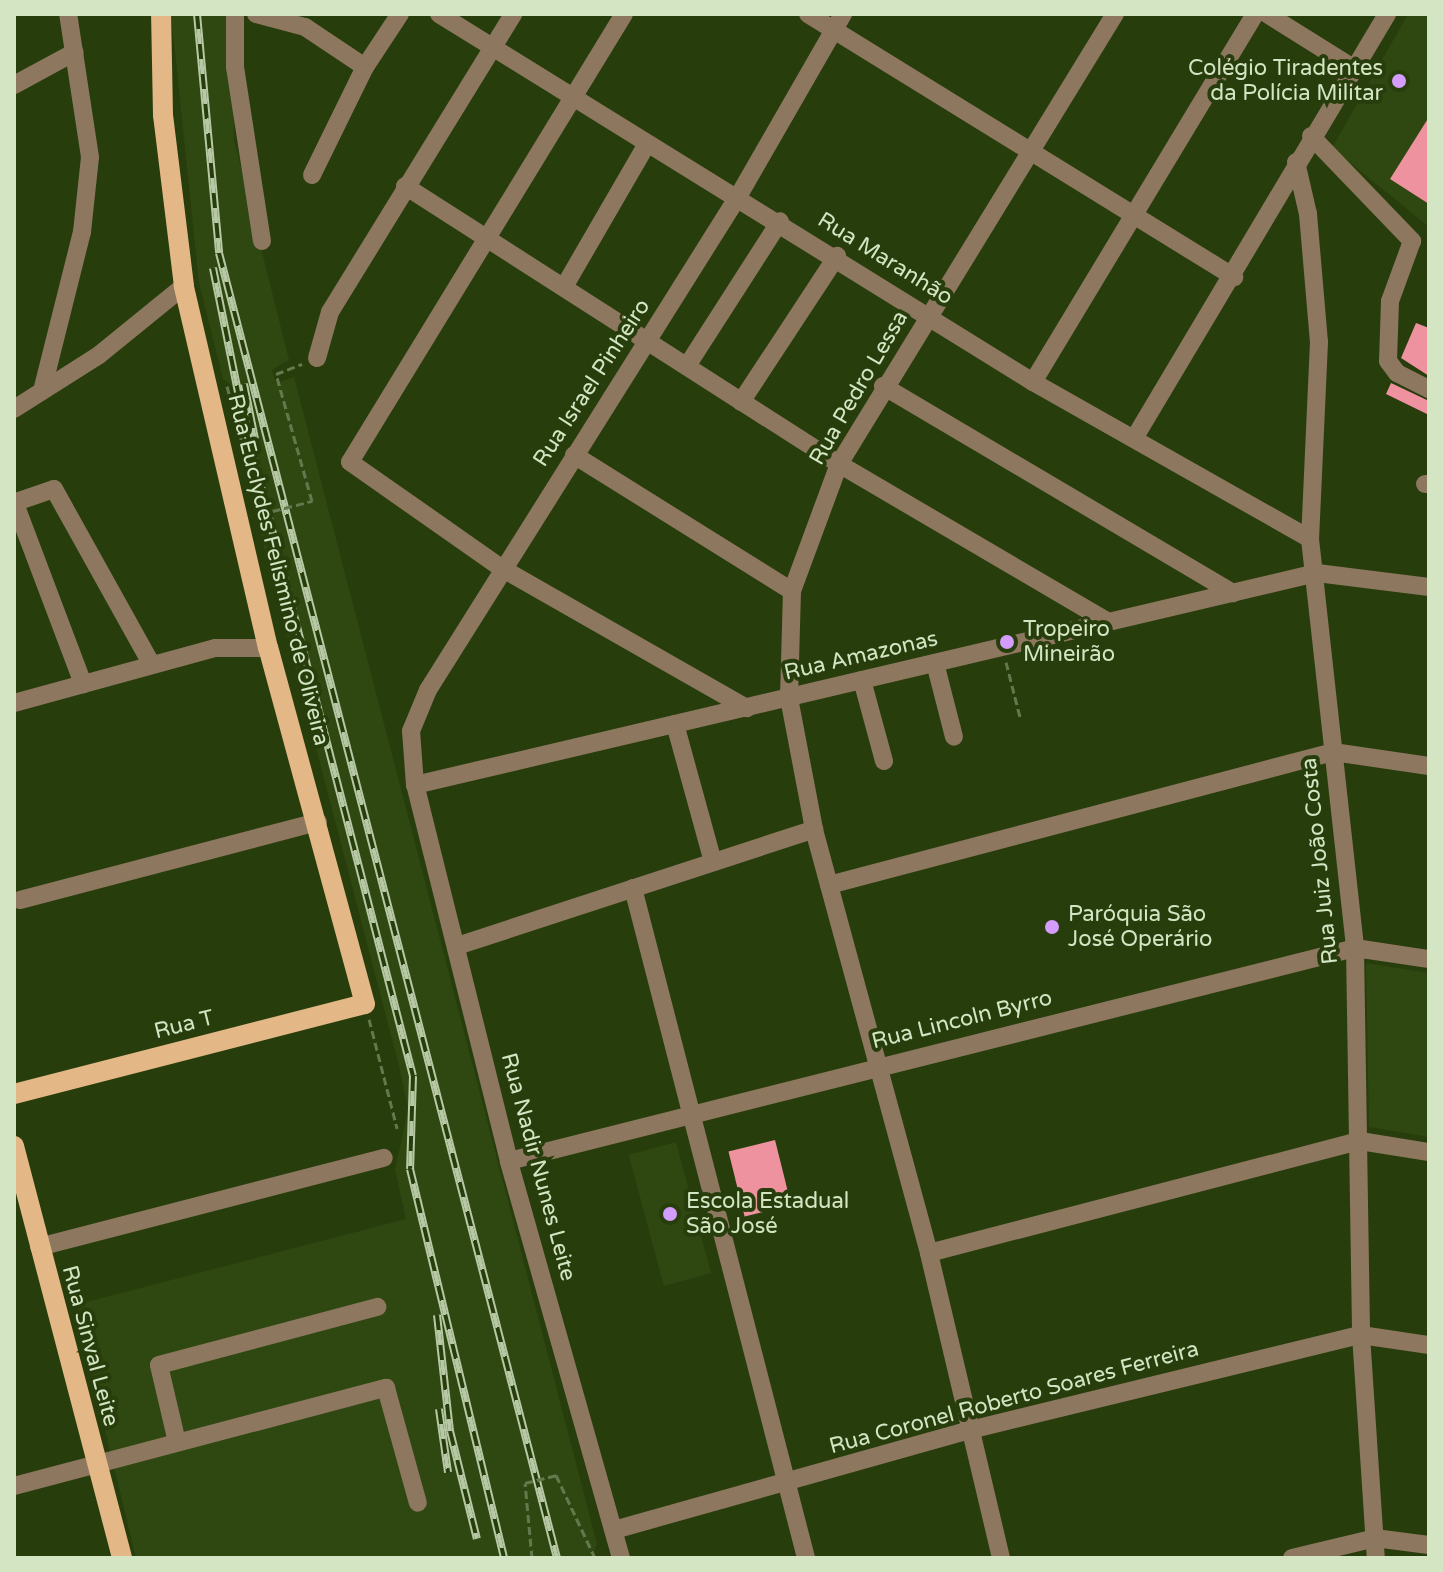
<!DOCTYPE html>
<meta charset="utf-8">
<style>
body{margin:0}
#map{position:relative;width:1443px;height:1572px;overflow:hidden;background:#283d0c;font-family:"Varela Round",sans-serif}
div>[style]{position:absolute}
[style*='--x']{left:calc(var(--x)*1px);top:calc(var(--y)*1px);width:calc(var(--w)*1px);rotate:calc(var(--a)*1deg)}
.built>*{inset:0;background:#2f4710;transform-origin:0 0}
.building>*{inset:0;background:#ef92a0;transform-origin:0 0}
.path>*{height:3px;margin-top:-1.5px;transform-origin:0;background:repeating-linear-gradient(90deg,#64784d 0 8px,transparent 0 12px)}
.minor>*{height:18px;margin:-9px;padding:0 9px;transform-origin:9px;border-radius:9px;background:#8d775f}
.major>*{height:20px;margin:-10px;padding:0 10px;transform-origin:10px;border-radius:10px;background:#e3b886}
.rail>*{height:8px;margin-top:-4px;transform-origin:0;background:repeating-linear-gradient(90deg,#283d0c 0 15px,#b6c9a4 0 30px);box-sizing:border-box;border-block:2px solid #b6c9a4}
.path-bridge>*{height:3px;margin-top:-1.5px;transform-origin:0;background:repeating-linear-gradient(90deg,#64784d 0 8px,transparent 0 12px)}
.dots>*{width:22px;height:22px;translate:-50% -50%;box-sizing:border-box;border:4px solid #283d0c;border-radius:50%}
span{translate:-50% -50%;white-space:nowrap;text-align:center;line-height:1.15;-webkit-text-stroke:8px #283d0c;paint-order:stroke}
.poi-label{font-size:22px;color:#d3e5c3}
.right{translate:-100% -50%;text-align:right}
.left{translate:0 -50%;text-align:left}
.street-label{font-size:22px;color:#d3e5c3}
.frame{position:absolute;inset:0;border:16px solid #d3e5c3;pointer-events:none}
</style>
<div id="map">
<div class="built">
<div style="clip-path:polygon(171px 14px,232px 14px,234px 140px,289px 360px,272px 370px,276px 383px,294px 377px,597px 1544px,591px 1558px,136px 1558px,75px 1305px,406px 1219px,395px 1170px,408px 1110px,400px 1070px,260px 533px,232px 386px,223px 379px,199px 283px)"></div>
<div style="clip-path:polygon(1408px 14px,1429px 14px,1429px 227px,1332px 148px)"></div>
<div style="clip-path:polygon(1366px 963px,1429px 973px,1429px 1137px,1369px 1127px)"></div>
<div style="left:676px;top:1142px;width:136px;height:49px;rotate:75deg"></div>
</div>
<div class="building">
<div style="clip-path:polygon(1429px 117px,1429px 204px,1390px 179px)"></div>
<div style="clip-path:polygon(1416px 323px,1429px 328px,1429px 376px,1401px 358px)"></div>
<div style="clip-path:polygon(1391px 383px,1429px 401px,1429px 415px,1386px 394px)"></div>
<div style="left:775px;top:1140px;width:67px;height:48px;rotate:76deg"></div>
</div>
<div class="path">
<div style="--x:276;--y:374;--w:28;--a:-21"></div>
<div style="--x:1006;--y:662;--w:57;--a:75.7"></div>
<div style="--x:369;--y:1019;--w:113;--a:75.6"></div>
</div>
<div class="minor">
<div style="--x:235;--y:14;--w:53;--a:90"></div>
<div style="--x:235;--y:67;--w:176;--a:81.2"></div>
<div style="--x:256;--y:14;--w:51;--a:14.9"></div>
<div style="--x:305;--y:27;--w:72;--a:33.7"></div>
<div style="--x:439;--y:14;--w:699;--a:31.78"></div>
<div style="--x:1033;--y:382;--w:318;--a:29.5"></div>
<div style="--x:624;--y:14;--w:525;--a:121.45"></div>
<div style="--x:350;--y:462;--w:187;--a:35"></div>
<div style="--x:503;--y:569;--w:281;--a:29.7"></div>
<div style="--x:808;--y:14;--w:501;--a:31.69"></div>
<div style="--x:1267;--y:14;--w:102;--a:32.1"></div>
<div style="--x:14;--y:85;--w:69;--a:-28.4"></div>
<div style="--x:1311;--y:136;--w:146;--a:46.1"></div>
<div style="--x:1412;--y:241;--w:64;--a:110.1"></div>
<div style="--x:1390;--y:301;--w:60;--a:91.9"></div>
<div style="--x:1388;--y:361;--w:15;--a:53"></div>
<div style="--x:1397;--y:373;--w:36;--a:27"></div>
<div style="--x:1296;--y:162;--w:53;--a:77"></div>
<div style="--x:1308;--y:214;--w:128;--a:85.1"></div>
<div style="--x:1319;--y:342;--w:197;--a:92.6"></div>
<div style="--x:1310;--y:539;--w:411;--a:83.7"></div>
<div style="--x:1355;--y:948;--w:387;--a:89.1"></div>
<div style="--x:1361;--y:1335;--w:224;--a:86.2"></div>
<div style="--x:312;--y:175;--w:120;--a:-63.9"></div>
<div style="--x:365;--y:67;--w:64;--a:-56.6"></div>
<div style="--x:405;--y:186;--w:515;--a:32.64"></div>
<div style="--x:839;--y:464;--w:312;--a:30.4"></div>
<div style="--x:564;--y:287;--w:165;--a:-59.9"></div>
<div style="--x:317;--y:358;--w:48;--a:-74.2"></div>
<div style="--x:330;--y:312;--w:350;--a:-58.4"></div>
<div style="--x:687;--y:366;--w:172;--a:-57.3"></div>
<div style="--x:1033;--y:382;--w:430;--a:-58.9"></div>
<div style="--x:883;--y:386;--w:407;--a:30.6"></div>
<div style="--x:42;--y:391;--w:164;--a:-75.9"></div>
<div style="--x:82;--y:232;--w:75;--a:-83.9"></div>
<div style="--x:90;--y:157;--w:145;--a:-98.7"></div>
<div style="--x:741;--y:402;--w:175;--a:-56.7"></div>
<div style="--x:14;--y:409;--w:101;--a:-32.4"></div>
<div style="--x:99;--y:355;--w:109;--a:-39.1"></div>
<div style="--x:1135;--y:437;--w:492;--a:-59.2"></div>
<div style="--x:574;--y:455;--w:257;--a:32"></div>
<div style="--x:1425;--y:484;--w:4;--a:0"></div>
<div style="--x:14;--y:501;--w:196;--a:69.3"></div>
<div style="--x:16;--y:502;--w:40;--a:-18.9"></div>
<div style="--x:54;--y:489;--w:201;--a:60.9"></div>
<div style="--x:935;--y:663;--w:76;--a:75.6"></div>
<div style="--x:862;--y:680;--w:84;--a:74.8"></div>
<div style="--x:14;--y:703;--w:208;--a:-15.3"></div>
<div style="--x:215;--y:648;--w:53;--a:0"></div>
<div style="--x:675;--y:724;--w:143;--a:74.6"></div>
<div style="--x:415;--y:785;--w:927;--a:-13.23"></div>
<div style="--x:1317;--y:573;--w:113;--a:7.1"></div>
<div style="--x:829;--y:885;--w:521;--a:-14.78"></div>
<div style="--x:1333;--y:752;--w:97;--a:8.3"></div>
<div style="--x:633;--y:888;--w:692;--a:75.52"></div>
<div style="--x:20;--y:900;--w:308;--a:-14.7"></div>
<div style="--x:457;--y:946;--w:376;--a:-18.1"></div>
<div style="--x:509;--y:1161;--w:872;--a:-14.13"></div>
<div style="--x:1355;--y:948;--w:75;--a:8.5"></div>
<div style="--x:39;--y:1247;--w:356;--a:-14.5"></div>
<div style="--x:929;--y:1253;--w:445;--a:-14.6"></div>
<div style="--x:1360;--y:1141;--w:70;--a:9.1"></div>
<div style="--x:177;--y:1442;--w:79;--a:-103.2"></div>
<div style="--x:159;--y:1365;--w:226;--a:-14.9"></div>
<div style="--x:14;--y:1486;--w:385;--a:-14.8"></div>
<div style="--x:386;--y:1388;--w:119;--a:74.5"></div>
<div style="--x:614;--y:1530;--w:370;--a:-15.7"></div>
<div style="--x:970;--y:1430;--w:402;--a:-13.7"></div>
<div style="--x:1361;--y:1335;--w:69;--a:8.4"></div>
<div style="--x:621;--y:1558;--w:412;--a:-105.8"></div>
<div style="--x:509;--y:1161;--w:388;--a:-104"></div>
<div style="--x:415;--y:785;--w:54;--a:-94.2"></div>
<div style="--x:411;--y:731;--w:44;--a:-67.5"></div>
<div style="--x:428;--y:690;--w:585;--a:-57.86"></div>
<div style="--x:739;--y:195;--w:209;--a:-60.1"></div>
<div style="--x:1001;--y:1558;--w:313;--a:-103.3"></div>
<div style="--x:929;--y:1253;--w:439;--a:-105.2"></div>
<div style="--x:814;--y:829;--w:133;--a:-100.8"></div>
<div style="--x:789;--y:698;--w:107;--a:-88.4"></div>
<div style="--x:792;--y:591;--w:135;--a:-69.7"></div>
<div style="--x:839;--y:464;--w:528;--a:-58.48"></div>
<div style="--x:1292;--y:1558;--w:85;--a:-13.5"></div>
<div style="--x:1375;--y:1538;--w:54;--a:7.4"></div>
</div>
<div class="major">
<div style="--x:14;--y:1094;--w:362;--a:-14.4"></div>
<div style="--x:365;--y:1004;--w:369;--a:-105.2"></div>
<div style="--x:268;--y:648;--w:372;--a:-103.1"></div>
<div style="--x:184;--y:286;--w:172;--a:-97"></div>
<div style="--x:163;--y:115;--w:101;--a:-91.1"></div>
<div style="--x:14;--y:1146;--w:426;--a:75.3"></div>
</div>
<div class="rail">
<div style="--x:197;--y:14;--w:240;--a:84.7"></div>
<div style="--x:219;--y:253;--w:1348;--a:75.48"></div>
<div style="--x:213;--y:268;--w:132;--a:78.6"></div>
<div style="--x:244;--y:384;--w:56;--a:78.7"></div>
<div style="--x:246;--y:429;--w:668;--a:75.53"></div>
<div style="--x:413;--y:1076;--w:93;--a:91.8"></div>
<div style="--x:410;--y:1169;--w:400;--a:76.4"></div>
<div style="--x:437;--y:1315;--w:117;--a:83.6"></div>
<div style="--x:450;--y:1431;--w:111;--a:76"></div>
<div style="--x:439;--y:1409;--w:64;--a:81.9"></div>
</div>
<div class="path-bridge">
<div style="--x:227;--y:386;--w:132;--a:75.1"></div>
<div style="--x:261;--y:514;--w:53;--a:-14.3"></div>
<div style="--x:312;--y:501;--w:132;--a:-105.8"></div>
<div style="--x:532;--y:1558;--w:75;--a:-95.3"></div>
<div style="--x:525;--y:1483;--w:32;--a:-14"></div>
<div style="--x:556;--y:1475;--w:92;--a:64.8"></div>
</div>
<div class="dots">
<div style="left:1399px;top:81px;background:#d49cfc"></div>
<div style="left:1007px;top:642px;background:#d49cfc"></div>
<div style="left:1052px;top:927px;background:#d49cfc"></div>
<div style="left:670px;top:1214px;background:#d49cfc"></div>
</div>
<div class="poi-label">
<span class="right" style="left:1383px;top:81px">Colégio Tiradentes<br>da Polícia Militar</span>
<span class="left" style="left:1023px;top:642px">Tropeiro<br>Mineirão</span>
<span class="left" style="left:1068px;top:927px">Paróquia São<br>José Operário</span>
<span class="left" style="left:686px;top:1214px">Escola Estadual<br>São José</span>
</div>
<div class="street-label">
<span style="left:885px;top:259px;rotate:32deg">Rua Maranhão</span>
<span style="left:592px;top:383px;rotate:-57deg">Rua Israel Pinheiro</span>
<span style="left:859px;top:388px;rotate:-60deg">Rua Pedro Lessa</span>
<span style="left:278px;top:570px;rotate:76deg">Rua Euclydes Felismino de Oliveira</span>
<span style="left:861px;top:656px;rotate:-13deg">Rua Amazonas</span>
<span style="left:1320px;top:861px;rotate:-96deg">Rua Juiz João Costa</span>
<span style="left:962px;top:1020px;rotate:-14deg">Rua Lincoln Byrro</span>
<span style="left:184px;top:1025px;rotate:-14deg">Rua T</span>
<span style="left:538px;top:1167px;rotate:75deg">Rua Nadir Nunes Leite</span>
<span style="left:90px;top:1346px;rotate:75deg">Rua Sinval Leite</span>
<span style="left:1014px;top:1398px;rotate:-15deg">Rua Coronel Roberto Soares Ferreira</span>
</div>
<div class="frame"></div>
</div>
